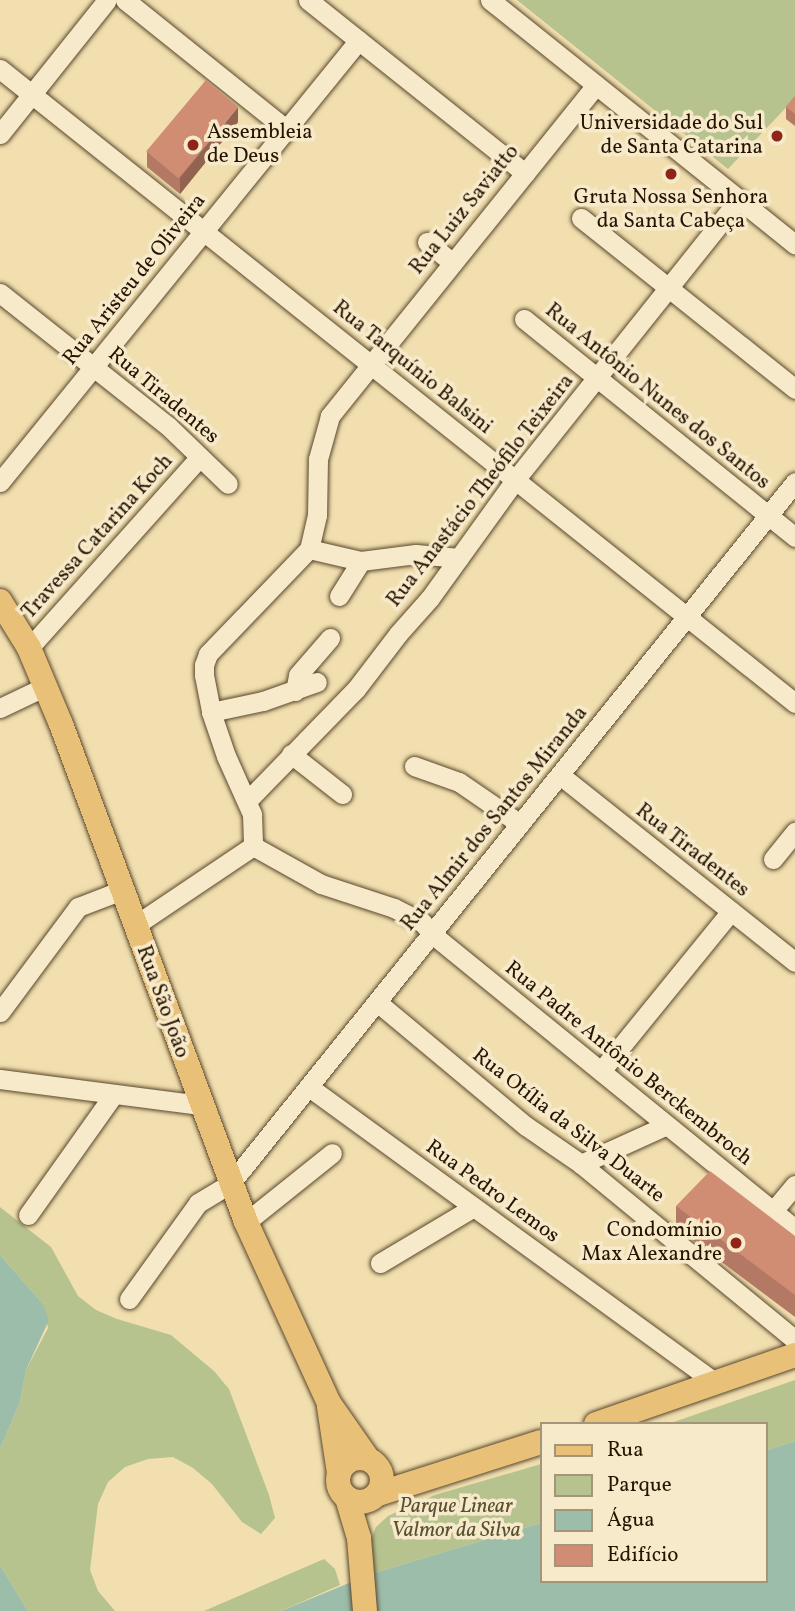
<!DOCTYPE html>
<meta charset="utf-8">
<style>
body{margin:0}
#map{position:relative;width:795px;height:1611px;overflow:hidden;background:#f2dfaf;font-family:Vollkorn,serif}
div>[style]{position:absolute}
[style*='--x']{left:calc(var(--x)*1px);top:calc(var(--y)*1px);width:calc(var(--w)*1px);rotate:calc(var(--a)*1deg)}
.green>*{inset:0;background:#b6c38f}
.water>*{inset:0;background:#9bbdaa}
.roads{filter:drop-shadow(0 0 2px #59472c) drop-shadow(0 0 2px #59472c)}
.minor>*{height:19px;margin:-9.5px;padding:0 9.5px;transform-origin:9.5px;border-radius:9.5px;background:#f7eacb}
.major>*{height:24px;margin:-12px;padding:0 12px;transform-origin:12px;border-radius:12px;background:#e9c078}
.major>.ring{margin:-12px;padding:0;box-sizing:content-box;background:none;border:24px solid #e9c078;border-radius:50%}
.wall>*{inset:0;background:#b37964}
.shaded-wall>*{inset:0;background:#926351}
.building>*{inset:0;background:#d08d74;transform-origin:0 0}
.dots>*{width:19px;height:19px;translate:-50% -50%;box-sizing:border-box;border:4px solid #f7eacb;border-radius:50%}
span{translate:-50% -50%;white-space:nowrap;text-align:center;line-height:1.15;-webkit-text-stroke:7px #f7eacb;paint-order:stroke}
.poi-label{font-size:21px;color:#261400}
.right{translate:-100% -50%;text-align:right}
.left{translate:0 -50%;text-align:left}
.street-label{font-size:21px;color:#261400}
.park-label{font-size:21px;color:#585132;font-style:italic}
.legend{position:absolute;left:540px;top:1422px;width:228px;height:161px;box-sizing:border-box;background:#f7eacb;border:2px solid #a3947a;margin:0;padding:9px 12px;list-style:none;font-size:21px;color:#261400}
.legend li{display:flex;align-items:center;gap:14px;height:35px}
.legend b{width:35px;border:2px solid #a3947a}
</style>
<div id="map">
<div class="green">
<div style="clip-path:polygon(517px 0,795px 0,795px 98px,728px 169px)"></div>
<div style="clip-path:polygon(0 1207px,51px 1247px,78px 1296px,96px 1310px,117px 1319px,171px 1335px,214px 1371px,229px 1389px,269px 1495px,275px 1518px,261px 1534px,242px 1522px,212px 1484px,193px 1468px,173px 1457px,148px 1459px,125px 1467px,108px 1482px,98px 1504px,90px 1570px,98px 1591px,115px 1611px,28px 1611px,0 1565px,0 1449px,20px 1402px,26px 1370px,48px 1328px,43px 1304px,0 1255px)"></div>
<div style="clip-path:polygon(795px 1380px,795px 1441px,765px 1451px,765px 1424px,668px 1424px)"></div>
<div style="clip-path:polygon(541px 1464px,541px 1523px,371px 1574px,371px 1539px,376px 1527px,388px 1516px,435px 1495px)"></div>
<div style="clip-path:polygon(324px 1559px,335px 1569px,340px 1585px,281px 1611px,204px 1611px)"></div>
</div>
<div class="water">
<div style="clip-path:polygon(0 1255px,43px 1304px,49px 1320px,26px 1370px,20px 1402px,0 1449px)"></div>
<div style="clip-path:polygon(795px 1441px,795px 1611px,281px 1611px,371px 1574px,541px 1523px,541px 1581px,765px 1581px,765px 1451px)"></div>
<div style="clip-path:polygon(0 1565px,28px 1611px,0 1611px)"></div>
</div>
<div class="roads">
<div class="minor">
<div style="--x:125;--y:0;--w:208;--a:38.7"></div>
<div style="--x:308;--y:0;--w:278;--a:38.6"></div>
<div style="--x:490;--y:0;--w:391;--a:38.7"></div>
<div style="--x:0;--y:69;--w:1017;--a:38.57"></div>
<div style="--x:596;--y:85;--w:425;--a:128.8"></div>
<div style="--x:330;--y:416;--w:45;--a:105.6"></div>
<div style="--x:318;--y:459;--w:56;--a:91"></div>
<div style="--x:317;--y:515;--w:35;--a:103"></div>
<div style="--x:309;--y:549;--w:146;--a:133.9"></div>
<div style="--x:208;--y:654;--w:12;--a:110"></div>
<div style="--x:204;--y:665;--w:10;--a:90"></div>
<div style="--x:204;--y:675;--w:38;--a:79"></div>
<div style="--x:211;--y:712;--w:46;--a:71.2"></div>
<div style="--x:226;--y:756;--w:64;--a:65.9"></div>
<div style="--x:252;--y:814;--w:32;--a:88"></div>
<div style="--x:253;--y:846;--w:78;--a:29.2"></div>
<div style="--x:321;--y:884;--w:77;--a:18.2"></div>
<div style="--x:394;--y:908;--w:31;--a:27"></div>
<div style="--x:422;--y:922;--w:16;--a:50"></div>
<div style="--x:432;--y:934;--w:468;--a:39.1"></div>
<div style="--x:0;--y:134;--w:171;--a:-51.4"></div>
<div style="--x:581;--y:218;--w:274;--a:38.6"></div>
<div style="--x:427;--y:242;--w:33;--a:39"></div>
<div style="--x:0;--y:293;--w:214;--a:38.4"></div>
<div style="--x:168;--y:426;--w:83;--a:44"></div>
<div style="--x:524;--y:319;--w:348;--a:38.8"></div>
<div style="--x:0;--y:482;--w:569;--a:-50.92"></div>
<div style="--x:309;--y:549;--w:53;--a:13"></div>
<div style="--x:361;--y:561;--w:55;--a:-7.3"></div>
<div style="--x:416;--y:554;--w:43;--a:5.3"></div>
<div style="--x:339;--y:596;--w:41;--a:-57.8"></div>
<div style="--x:29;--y:648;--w:256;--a:-48.2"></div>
<div style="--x:295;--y:691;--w:16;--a:-79"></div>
<div style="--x:298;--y:675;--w:49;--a:-49.1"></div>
<div style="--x:0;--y:708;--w:51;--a:-25.6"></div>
<div style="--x:211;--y:712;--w:53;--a:-11.9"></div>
<div style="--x:263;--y:701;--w:57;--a:-19.4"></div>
<div style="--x:291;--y:754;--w:65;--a:38.1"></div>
<div style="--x:414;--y:766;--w:48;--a:19.6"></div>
<div style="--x:459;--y:782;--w:74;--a:34.5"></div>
<div style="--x:560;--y:775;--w:300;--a:38.5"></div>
<div style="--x:248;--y:800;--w:155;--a:-45.8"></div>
<div style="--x:356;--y:689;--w:69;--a:-52.6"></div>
<div style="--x:398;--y:634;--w:48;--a:-48.4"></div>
<div style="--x:430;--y:598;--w:145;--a:-54.2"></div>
<div style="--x:515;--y:480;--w:359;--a:-51.4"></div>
<div style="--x:773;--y:859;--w:35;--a:-51"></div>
<div style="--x:134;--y:926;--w:143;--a:-33.9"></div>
<div style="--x:377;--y:1002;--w:194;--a:39.8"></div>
<div style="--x:526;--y:1126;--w:67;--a:34.6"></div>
<div style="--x:581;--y:1164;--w:277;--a:39.4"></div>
<div style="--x:0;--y:1012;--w:131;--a:-53.4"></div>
<div style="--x:78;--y:907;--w:47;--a:-21.1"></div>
<div style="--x:601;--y:1071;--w:206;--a:-50.9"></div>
<div style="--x:0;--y:1079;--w:202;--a:7.4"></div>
<div style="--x:309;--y:1087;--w:503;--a:36.03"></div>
<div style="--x:581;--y:1164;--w:94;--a:-24.4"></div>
<div style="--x:773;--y:1211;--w:34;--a:-50"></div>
<div style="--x:28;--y:1215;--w:148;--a:-54.6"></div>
<div style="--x:246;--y:1222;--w:110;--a:-38.7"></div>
<div style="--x:380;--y:1263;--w:109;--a:-30.8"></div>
<div style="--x:129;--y:1299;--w:118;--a:-54.3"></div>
<div style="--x:198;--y:1203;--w:37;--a:-31"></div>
<div style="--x:230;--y:1184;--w:901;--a:-51.17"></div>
</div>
<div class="major">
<div style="--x:0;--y:601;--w:55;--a:58.3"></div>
<div style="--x:29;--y:648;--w:82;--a:67.2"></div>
<div style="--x:61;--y:724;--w:531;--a:69.62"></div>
<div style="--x:246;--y:1222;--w:199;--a:65.4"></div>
<div style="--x:329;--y:1403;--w:68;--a:55.1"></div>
<div style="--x:329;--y:1407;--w:67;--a:81.4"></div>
<div style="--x:596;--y:1424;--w:211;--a:-19.1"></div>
<div class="ring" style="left:338px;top:1458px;width:20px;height:20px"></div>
<div style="--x:378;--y:1494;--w:171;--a:-17.7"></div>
<div style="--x:347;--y:1498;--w:42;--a:73.3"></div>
<div style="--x:359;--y:1538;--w:73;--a:85.3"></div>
</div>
</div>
<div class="wall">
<div style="clip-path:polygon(795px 96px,795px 126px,786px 119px,786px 107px)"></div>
<div style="clip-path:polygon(238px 122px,180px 194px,147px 167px,147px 152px)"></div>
<div style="clip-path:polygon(666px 170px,675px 174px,672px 178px,666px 174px)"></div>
<div style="clip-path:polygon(676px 1206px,795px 1236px,795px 1317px,676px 1228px)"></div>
</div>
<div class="shaded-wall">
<div style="clip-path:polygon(238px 107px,238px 122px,180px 194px,180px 178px)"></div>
</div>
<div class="building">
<div style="left:206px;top:80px;width:42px;height:93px;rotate:40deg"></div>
<div style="clip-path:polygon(795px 96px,795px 114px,786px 107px)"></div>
<div style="clip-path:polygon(669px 165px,675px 170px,672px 174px,666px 170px)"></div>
<div style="clip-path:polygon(710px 1171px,795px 1236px,795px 1295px,676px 1206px)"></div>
</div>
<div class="dots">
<div style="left:777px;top:136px;background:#8f2418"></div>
<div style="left:193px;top:145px;background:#8f2418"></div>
<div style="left:671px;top:174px;background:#8f2418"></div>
<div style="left:736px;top:1243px;background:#8f2418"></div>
</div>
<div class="poi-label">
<span class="right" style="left:763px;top:136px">Universidade do Sul<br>de Santa Catarina</span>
<span class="left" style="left:207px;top:145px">Assembleia<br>de Deus</span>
<span style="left:671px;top:210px">Gruta Nossa Senhora<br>da Santa Cabeça</span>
<span class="right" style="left:722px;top:1243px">Condomínio<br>Max Alexandre</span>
</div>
<div class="street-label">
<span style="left:465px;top:210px;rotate:-51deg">Rua Luiz Saviatto</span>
<span style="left:135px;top:280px;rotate:-51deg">Rua Aristeu de Oliveira</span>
<span style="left:412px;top:368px;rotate:39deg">Rua Tarquínio Balsini</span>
<span style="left:163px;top:396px;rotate:40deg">Rua Tiradentes</span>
<span style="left:657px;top:397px;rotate:39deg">Rua Antônio Nunes dos Santos</span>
<span style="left:481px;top:491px;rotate:-52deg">Rua Anastácio Theófilo Teixeira</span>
<span style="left:98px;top:537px;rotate:-48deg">Travessa Catarina Koch</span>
<span style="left:495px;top:819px;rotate:-51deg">Rua Almir dos Santos Miranda</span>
<span style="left:692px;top:851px;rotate:38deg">Rua Tiradentes</span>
<span style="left:162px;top:1002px;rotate:70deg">Rua São João</span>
<span style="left:628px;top:1064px;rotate:39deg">Rua Padre Antônio Berckembroch</span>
<span style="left:568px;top:1126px;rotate:38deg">Rua Otília da Silva Duarte</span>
<span style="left:492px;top:1192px;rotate:36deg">Rua Pedro Lemos</span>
</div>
<div class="park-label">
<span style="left:456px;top:1519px">Parque Linear<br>Valmor da Silva</span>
</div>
<ul class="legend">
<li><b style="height:9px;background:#e9c078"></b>Rua</li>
<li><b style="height:19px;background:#b6c38f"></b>Parque</li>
<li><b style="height:19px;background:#9bbdaa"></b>Água</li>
<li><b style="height:19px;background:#d08d74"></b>Edifício</li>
</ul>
</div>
